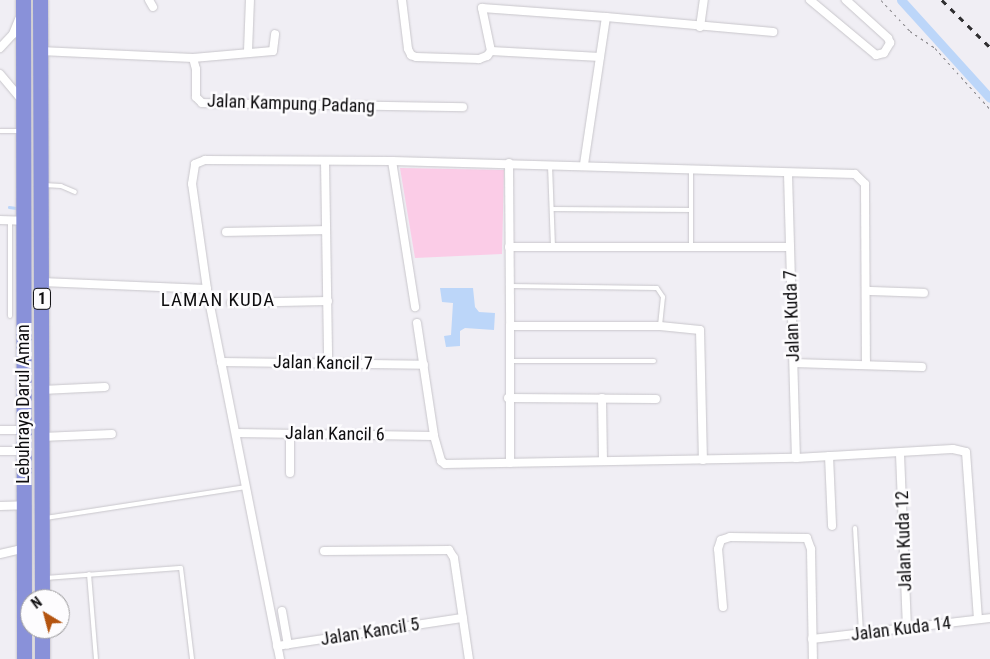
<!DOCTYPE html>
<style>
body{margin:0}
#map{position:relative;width:990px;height:659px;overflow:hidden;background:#f0eef4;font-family:"Roboto Condensed",sans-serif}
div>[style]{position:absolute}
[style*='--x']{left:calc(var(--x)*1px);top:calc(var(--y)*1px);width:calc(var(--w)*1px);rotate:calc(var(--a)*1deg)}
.green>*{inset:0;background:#fbcce7}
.water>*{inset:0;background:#bcd6f9}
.stream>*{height:2.5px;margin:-1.25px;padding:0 1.25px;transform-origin:1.25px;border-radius:1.25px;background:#bcd6f9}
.canal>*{height:9px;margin:-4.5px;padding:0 4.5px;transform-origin:4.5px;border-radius:4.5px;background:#bcd6f9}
.path>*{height:1px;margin-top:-0.5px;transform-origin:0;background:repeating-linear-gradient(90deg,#868488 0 2.5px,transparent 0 6.5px)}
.roads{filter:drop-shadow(0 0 1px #c8c6cb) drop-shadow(0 0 1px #c8c6cb)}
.lane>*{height:4px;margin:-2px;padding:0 2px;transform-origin:2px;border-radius:2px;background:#fff}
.street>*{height:8px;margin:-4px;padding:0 4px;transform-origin:4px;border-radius:4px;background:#fff}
.highway>*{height:15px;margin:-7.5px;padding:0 7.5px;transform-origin:7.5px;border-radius:7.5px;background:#8991d9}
.rail>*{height:2.5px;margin-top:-1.25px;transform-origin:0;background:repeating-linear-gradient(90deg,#302f31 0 6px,transparent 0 12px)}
span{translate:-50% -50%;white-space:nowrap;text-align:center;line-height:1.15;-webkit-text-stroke:5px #fdfcfe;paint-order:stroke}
.shield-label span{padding:1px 4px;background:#fdfcfe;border:1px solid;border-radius:4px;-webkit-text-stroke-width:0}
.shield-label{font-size:16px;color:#0e0d0f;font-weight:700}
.street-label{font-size:18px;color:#0e0d0f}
.neighbourhood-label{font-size:19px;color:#0e0d0f;letter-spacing:1px}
.north{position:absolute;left:20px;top:589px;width:50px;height:50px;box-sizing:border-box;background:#fdfcfe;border:1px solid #9d9c9e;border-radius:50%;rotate:323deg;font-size:14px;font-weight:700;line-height:20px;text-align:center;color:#0e0d0f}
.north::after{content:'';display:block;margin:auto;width:18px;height:22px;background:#b45410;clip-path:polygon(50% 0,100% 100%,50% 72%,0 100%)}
</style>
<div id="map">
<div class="green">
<div style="clip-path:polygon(400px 168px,504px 170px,502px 254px,415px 258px)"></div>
</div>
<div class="water">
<div style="clip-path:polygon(440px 288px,473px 288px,475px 307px,479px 312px,495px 313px,494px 330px,465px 328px,460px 331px,460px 346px,446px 347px,444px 336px,451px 335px,453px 303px,442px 302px)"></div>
</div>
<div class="stream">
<div style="--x:9;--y:207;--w:7;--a:8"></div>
</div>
<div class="canal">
<div style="--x:901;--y:0;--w:132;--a:47.8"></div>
</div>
<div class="path">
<div style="--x:881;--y:0;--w:42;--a:46.9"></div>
<div style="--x:910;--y:31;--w:30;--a:34"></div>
<div style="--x:935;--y:48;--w:82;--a:48"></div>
</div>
<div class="roads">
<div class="lane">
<div style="--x:0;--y:131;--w:20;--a:0"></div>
<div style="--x:550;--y:165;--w:82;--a:87.9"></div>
<div style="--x:691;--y:170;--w:77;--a:90"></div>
<div style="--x:44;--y:185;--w:17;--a:3"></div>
<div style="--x:61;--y:186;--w:15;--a:23"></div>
<div style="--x:553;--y:209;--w:138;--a:0.4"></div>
<div style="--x:510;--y:286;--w:147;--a:0.8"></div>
<div style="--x:657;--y:288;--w:11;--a:56"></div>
<div style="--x:663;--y:297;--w:28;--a:96"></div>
<div style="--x:10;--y:316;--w:94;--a:-90"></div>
<div style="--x:509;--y:361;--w:145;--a:0"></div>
<div style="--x:46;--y:518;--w:202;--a:-8.8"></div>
<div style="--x:855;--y:528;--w:105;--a:86.7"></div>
<div style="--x:89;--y:574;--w:85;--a:85.3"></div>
<div style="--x:44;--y:578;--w:137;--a:-4.2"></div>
<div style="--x:181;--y:568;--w:92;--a:83.1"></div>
</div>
<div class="street">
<div style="--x:149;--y:0;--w:8;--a:60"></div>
<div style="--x:402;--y:0;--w:49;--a:83"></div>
<div style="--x:408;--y:49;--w:7;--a:63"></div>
<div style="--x:411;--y:55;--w:5;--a:22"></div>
<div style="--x:416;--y:57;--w:63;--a:1.8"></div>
<div style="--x:479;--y:59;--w:9;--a:-21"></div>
<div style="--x:487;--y:56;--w:6;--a:-51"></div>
<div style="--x:491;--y:51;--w:44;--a:-101.8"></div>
<div style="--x:482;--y:8;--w:124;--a:4.2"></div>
<div style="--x:606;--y:17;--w:150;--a:98.5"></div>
<div style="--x:810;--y:0;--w:86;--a:39.8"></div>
<div style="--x:876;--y:55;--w:8;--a:-14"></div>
<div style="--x:884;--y:53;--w:12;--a:-59"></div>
<div style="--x:890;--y:43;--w:5;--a:-112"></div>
<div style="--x:888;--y:38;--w:57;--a:-137.9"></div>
<div style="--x:606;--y:17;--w:168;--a:5.1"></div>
<div style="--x:700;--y:27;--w:27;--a:-82"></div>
<div style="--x:0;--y:48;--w:19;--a:-47"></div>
<div style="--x:13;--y:34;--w:16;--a:-68"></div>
<div style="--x:40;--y:51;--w:153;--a:2.6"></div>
<div style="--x:193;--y:58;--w:11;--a:75"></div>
<div style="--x:196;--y:69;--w:28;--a:90"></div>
<div style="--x:196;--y:97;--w:8;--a:45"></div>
<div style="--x:202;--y:103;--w:261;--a:0.9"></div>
<div style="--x:248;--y:51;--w:51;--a:-87.8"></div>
<div style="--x:491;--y:51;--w:109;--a:3.2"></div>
<div style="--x:193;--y:58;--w:80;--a:-5"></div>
<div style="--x:273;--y:51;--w:17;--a:-83"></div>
<div style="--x:0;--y:74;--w:31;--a:50"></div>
<div style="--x:325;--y:161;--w:202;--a:89.1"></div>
<div style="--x:392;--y:161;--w:148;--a:81"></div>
<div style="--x:509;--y:163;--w:163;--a:89.6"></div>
<div style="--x:510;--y:326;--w:150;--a:0"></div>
<div style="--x:660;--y:326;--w:40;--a:5.7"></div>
<div style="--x:700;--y:330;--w:130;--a:88.7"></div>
<div style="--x:788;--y:174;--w:284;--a:88.4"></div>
<div style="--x:0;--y:220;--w:23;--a:2"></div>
<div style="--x:226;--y:232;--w:100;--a:-1.1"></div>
<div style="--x:509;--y:247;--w:281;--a:0"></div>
<div style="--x:42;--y:282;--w:165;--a:2.4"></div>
<div style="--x:868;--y:291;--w:56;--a:2"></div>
<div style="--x:231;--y:303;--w:97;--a:-1.2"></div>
<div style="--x:417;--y:323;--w:114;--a:81.4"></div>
<div style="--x:434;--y:436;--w:26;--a:74"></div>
<div style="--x:441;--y:461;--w:5;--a:37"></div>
<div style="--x:445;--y:464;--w:351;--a:-1"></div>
<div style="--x:796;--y:458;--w:157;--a:-3.3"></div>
<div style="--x:953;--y:449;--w:13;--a:13"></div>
<div style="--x:966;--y:452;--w:167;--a:85.9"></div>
<div style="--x:221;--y:362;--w:203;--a:0.8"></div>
<div style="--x:794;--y:363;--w:128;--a:1.8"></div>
<div style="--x:42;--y:390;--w:63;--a:-2.7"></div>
<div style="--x:508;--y:398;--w:148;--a:0.4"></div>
<div style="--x:602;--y:398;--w:63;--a:89.1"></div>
<div style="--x:0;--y:430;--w:24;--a:0"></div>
<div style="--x:236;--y:433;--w:198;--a:0.9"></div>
<div style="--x:290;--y:434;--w:39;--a:90"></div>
<div style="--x:42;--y:437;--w:70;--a:-2.5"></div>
<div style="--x:0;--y:451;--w:24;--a:0"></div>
<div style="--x:900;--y:454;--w:175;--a:87.7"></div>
<div style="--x:829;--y:456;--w:70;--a:87.5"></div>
<div style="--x:510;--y:463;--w:137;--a:-90"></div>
<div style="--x:0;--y:506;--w:25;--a:-2"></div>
<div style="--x:324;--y:551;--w:125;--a:-0.5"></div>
<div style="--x:449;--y:550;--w:9;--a:58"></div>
<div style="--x:454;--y:558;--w:102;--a:81.6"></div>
<div style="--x:0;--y:554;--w:26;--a:-13"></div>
<div style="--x:723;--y:607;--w:58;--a:-94.9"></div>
<div style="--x:718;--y:549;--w:9;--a:-72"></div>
<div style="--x:721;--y:540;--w:9;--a:-18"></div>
<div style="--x:730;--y:537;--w:77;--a:0.7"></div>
<div style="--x:807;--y:538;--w:12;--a:70"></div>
<div style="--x:811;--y:549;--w:110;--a:89"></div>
<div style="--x:282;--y:611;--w:34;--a:80"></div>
<div style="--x:812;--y:639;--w:179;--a:-6.7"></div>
<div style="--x:277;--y:646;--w:188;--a:-8.6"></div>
<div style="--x:280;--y:659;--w:377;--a:-101.2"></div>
<div style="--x:207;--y:289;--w:106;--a:-98.1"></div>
<div style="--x:192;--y:184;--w:20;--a:-81"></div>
<div style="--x:195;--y:164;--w:11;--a:-22"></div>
<div style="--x:205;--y:160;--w:187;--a:0.3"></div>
<div style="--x:392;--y:161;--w:463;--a:1.6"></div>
<div style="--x:855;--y:174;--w:14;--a:45"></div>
<div style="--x:865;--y:184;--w:181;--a:89.7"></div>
</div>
<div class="highway">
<div style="--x:23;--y:0;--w:659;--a:89.91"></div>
<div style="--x:40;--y:0;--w:599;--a:89.81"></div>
<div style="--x:42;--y:629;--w:30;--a:90"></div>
</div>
</div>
<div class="rail">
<div style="--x:942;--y:0;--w:67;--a:44.4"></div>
</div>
<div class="shield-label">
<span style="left:42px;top:299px">1</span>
</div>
<div class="street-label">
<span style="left:291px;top:104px;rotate:2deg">Jalan Kampung Padang</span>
<span style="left:792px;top:316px;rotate:-92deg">Jalan Kuda 7</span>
<span style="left:323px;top:363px;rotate:1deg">Jalan Kancil 7</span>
<span style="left:23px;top:404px;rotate:-90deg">Lebuhraya Darul Aman</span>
<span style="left:335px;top:434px;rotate:1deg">Jalan Kancil 6</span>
<span style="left:904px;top:541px;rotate:-92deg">Jalan Kuda 12</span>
<span style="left:901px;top:629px;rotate:-7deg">Jalan Kuda 14</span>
<span style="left:370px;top:632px;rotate:-9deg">Jalan Kancil 5</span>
</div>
<div class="neighbourhood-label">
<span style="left:218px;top:300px">LAMAN KUDA</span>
</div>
<div class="north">N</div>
</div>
